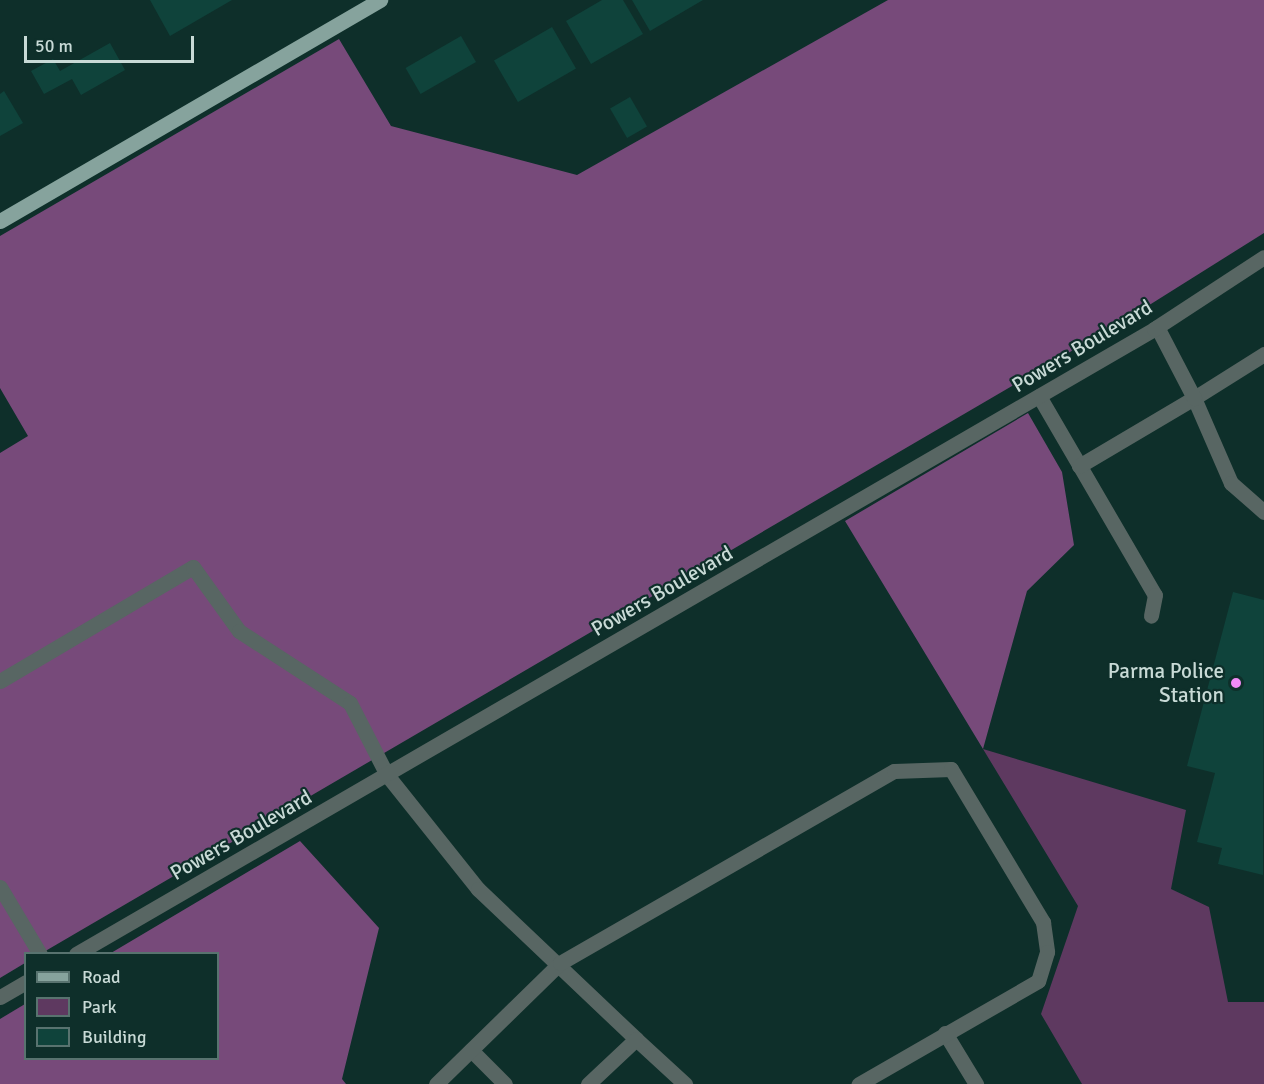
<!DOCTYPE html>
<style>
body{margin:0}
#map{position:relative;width:1264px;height:1084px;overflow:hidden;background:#0e2f2a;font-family:Signika,sans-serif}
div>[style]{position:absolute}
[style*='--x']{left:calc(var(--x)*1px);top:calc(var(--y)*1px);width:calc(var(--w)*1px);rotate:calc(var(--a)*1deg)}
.green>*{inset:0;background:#5e3960}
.forest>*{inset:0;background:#774a7a}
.building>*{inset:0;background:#0f433b;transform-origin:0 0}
.minor>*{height:15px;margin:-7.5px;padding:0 7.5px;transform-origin:7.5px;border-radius:7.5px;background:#586663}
.major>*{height:15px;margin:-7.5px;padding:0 7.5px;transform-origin:7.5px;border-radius:7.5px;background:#86a39d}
.dots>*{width:16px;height:16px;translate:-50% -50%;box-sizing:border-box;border:3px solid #0e2f2a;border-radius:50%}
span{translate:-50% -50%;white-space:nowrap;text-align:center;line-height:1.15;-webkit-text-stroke:4.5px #0e2f2a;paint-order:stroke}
.street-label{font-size:21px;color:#c8dad6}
.poi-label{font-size:21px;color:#c8dad6}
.right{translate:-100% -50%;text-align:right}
.legend{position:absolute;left:24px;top:952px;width:195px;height:108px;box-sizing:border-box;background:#0e2f2a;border:2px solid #58736f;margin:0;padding:8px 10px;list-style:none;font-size:18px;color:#c8dad6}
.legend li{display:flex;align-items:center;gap:12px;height:30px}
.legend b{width:30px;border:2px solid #58736f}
.scale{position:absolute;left:24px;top:36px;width:170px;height:27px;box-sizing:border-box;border:3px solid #c8dad6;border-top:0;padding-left:8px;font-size:18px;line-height:21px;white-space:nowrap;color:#c8dad6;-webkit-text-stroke:4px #0e2f2a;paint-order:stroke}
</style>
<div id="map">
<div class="green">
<div style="clip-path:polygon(983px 749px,1186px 810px,1171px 889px,1209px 907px,1228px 1002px,1264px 1002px,1264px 1084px,1082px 1084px,1041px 1014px,1078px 906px)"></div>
</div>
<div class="forest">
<div style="clip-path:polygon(888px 0,1264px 0,1264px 233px,1135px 314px,42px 953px,26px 954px,25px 963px,0 978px,0 453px,28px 436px,0 388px,0 236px,339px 39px,391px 126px,577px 175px)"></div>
<div style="clip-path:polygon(1028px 413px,1062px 472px,1074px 545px,1027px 591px,983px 749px,845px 521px)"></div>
<div style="clip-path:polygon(300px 841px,379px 928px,342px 1079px,346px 1084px,0 1084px,0 1019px,25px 1004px,26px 1058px,218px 1058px,218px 954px,111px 953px)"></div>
</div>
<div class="building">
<div style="clip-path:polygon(150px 0,232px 0,170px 36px)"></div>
<div style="clip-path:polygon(602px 0,623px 0,643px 34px,591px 64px,566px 21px)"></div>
<div style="clip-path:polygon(632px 0,703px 0,650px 31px)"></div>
<div style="left:552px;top:27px;width:48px;height:67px;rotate:60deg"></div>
<div style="left:461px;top:36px;width:30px;height:64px;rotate:60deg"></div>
<div style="clip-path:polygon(110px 43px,125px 70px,81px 95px,72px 79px,44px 94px,31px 71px,53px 59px,60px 71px)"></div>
<div style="clip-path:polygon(4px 91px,23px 123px,0 136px,0 94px)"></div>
<div style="left:630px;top:97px;width:34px;height:23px;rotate:60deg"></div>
<div style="clip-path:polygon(1233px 592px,1264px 600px,1263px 875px,1218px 864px,1222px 848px,1197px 842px,1215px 773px,1187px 766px)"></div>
</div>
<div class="minor">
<div style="--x:1264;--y:354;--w:83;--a:147.8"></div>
<div style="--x:1194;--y:398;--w:93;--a:66.5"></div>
<div style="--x:1231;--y:483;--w:44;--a:41.3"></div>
<div style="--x:1039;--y:396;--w:230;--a:59.8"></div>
<div style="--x:1155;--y:595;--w:21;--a:101"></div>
<div style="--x:1079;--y:466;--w:134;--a:-30.6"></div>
<div style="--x:1194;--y:398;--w:80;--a:-117.5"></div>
<div style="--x:0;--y:681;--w:224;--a:-30.6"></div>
<div style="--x:193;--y:567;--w:79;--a:54.3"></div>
<div style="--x:239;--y:631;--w:132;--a:33"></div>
<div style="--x:350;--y:703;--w:81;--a:62.8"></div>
<div style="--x:387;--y:775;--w:146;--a:51.4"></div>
<div style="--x:478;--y:889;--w:218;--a:43.5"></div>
<div style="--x:636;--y:1039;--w:66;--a:136.8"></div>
<div style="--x:0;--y:887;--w:78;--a:59.2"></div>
<div style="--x:76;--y:954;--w:1246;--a:-30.1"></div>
<div style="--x:1154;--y:329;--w:131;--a:-33.2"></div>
<div style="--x:0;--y:997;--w:30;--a:-30"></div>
<div style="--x:945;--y:1033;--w:60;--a:58.7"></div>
<div style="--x:636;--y:1039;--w:67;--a:42.6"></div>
<div style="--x:471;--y:1050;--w:48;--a:45"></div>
<div style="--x:436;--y:1084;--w:173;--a:-44.3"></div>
<div style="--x:560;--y:963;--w:385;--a:-29.9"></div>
<div style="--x:894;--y:771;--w:57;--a:-2"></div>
<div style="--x:951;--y:769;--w:179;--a:59"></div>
<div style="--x:1043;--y:922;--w:30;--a:82"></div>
<div style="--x:1047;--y:952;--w:30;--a:107"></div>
<div style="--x:1038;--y:981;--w:207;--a:150.1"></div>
</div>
<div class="major">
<div style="--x:0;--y:221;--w:440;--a:-30.2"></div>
</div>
<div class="dots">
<div style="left:1236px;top:683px;background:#f08bf6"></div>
</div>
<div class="street-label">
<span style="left:1082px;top:346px;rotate:-31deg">Powers Boulevard</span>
<span style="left:662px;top:591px;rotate:-30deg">Powers Boulevard</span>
<span style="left:241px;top:835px;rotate:-30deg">Powers Boulevard</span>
</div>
<div class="poi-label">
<span class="right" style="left:1224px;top:683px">Parma Police<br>Station</span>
</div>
<ul class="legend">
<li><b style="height:8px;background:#86a39d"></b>Road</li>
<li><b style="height:16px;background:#5e3960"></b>Park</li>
<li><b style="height:16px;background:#0f433b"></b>Building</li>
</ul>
<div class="scale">50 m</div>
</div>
